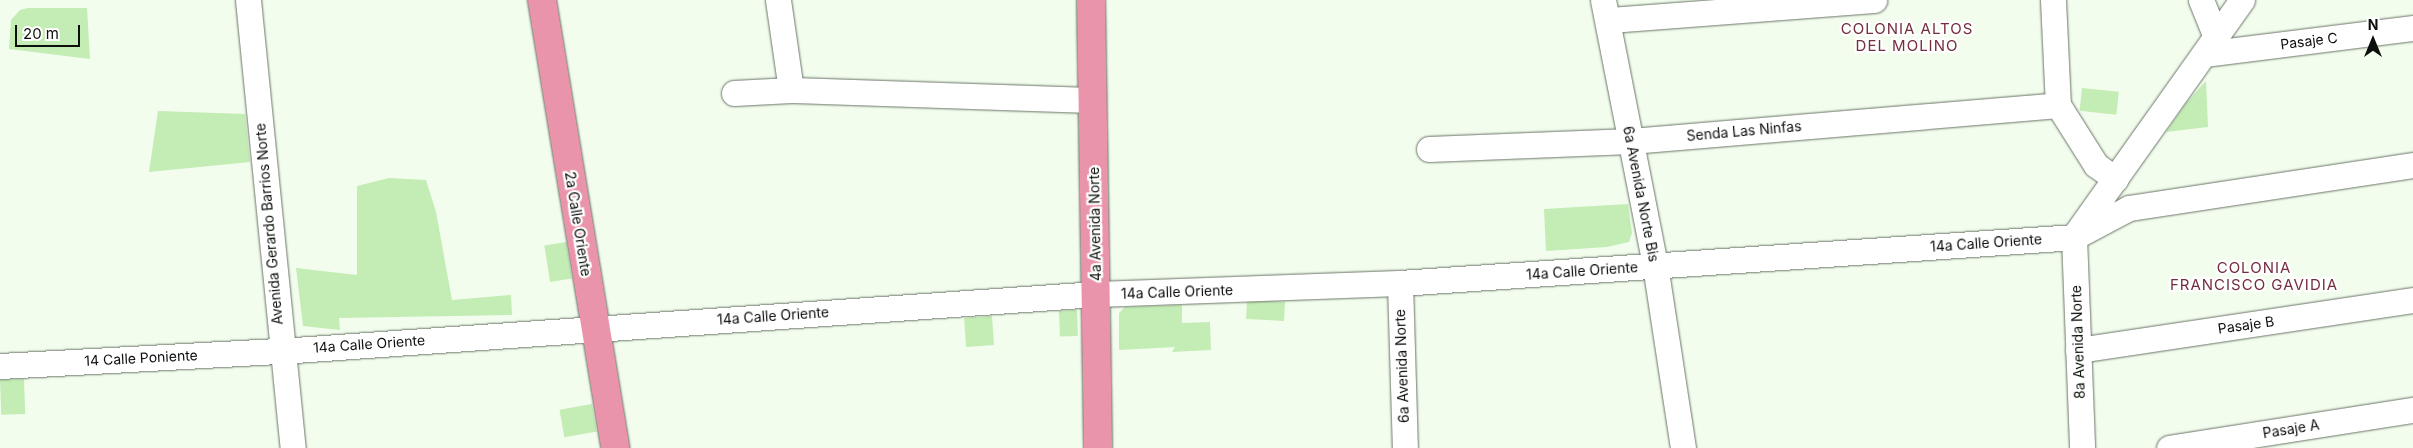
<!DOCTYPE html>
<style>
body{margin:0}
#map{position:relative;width:2413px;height:448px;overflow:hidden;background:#f2fdee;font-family:Inter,sans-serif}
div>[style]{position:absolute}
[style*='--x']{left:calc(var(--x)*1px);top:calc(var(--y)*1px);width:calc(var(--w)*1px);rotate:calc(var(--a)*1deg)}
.building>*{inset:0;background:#c4ecb5;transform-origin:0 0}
.roads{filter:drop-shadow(0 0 1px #6b7568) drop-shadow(0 0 1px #6b7568)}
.minor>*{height:25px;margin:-12.5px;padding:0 12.5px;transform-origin:12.5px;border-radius:12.5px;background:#fff}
.major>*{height:28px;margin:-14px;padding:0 14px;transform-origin:14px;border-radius:14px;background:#e994aa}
span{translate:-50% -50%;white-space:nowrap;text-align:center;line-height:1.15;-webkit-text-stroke:4.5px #fff;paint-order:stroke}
.street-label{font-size:14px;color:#0c0f0b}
.neighbourhood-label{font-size:15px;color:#752e3e;letter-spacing:1px}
.north{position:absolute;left:2348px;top:15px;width:50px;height:50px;-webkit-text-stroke:4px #fff;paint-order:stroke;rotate:0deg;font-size:14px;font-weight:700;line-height:20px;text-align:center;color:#0c0f0b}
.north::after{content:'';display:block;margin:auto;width:18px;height:22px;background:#0c0f0b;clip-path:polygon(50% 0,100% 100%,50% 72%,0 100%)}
.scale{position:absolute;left:15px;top:25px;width:65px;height:22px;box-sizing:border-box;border:2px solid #0c0f0b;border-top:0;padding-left:6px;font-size:15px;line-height:18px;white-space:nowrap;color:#0c0f0b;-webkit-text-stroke:4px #fff;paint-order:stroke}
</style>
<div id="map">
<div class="building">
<div style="clip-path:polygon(28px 8px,87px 8px,90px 59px,9px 49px,11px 20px,20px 10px)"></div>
<div style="clip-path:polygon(2206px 81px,2208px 127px,2166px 132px,2187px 102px)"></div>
<div style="left:2082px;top:88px;width:37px;height:23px;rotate:6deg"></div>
<div style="clip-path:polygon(158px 111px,245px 114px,250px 162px,149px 172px)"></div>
<div style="clip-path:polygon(389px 178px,426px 180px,436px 212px,452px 300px,511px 295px,512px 315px,339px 318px,340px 330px,303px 326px,296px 268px,357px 275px,357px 186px)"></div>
<div style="clip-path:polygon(1628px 204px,1632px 233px,1629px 242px,1607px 247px,1546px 251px,1544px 209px)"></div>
<div style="left:566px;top:242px;width:37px;height:22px;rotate:81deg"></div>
<div style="left:1285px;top:302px;width:19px;height:38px;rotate:93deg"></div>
<div style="clip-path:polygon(1182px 305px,1182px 323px,1210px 322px,1211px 350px,1172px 352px,1175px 347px,1119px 350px,1119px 313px,1125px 307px)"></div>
<div style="left:1077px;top:310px;width:26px;height:18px;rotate:88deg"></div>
<div style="left:992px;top:316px;width:29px;height:28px;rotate:86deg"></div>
<div style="left:24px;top:379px;width:35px;height:24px;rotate:88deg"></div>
<div style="left:592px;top:404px;width:28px;height:33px;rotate:80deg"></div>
</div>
<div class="roads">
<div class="minor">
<div style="--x:248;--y:0;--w:450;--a:84.3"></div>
<div style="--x:778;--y:0;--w:91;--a:81.8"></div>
<div style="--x:1603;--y:0;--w:270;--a:78.9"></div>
<div style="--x:1655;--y:265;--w:185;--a:81.3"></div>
<div style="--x:2053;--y:0;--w:105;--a:87.3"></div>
<div style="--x:2058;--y:105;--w:71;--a:57.7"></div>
<div style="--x:2096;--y:165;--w:24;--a:36"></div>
<div style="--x:2201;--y:0;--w:38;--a:68"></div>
<div style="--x:1609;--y:20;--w:266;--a:-4.3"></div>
<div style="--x:2204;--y:54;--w:211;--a:-7.1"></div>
<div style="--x:734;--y:93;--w:57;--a:-3"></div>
<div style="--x:791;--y:90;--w:302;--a:1.9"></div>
<div style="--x:1429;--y:149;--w:202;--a:-2.3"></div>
<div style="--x:1631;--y:141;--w:429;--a:-4.8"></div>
<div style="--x:2077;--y:232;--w:285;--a:-54.6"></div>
<div style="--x:2074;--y:237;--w:211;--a:87.8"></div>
<div style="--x:1400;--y:283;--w:165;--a:88.3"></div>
<div style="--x:2078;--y:350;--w:339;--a:-8.5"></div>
<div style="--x:0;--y:366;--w:281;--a:-3.1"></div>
<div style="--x:281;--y:351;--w:817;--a:-4"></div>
<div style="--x:1096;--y:294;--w:304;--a:-2.1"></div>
<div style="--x:1400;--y:283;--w:676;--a:-3.9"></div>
<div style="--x:2074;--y:237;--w:62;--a:-27.8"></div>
<div style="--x:2129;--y:208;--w:287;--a:-8.6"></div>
<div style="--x:2169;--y:448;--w:247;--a:-8.9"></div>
</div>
<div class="major">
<div style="--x:542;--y:0;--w:454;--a:80.7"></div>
<div style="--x:1091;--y:0;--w:448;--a:89.1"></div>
</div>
</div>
<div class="street-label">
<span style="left:2309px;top:41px;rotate:-7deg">Pasaje C</span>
<span style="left:1744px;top:131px;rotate:-5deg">Senda Las Ninfas</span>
<span style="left:1641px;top:194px;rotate:79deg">6a Avenida Norte Bis</span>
<span style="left:269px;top:224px;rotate:-95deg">Avenida Gerardo Barrios Norte</span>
<span style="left:578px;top:224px;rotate:81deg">2a Calle Oriente</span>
<span style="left:1095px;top:224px;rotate:-91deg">4a Avenida Norte</span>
<span style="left:1986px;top:243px;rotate:-4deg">14a Calle Oriente</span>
<span style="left:1582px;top:271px;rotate:-4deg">14a Calle Oriente</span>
<span style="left:1177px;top:292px;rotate:-2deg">14a Calle Oriente</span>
<span style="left:773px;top:316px;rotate:-4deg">14a Calle Oriente</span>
<span style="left:2246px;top:325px;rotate:-8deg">Pasaje B</span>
<span style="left:2078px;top:342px;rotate:-92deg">8a Avenida Norte</span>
<span style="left:369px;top:344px;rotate:-4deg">14a Calle Oriente</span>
<span style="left:141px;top:358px;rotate:-3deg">14 Calle Poniente</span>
<span style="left:1402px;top:366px;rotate:-92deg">6a Avenida Norte</span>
<span style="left:2291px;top:429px;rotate:-9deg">Pasaje A</span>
</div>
<div class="neighbourhood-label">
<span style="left:1907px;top:37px">COLONIA ALTOS<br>DEL MOLINO</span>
<span style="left:2254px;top:276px">COLONIA<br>FRANCISCO GAVIDIA</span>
</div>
<div class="north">N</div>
<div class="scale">20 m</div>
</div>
